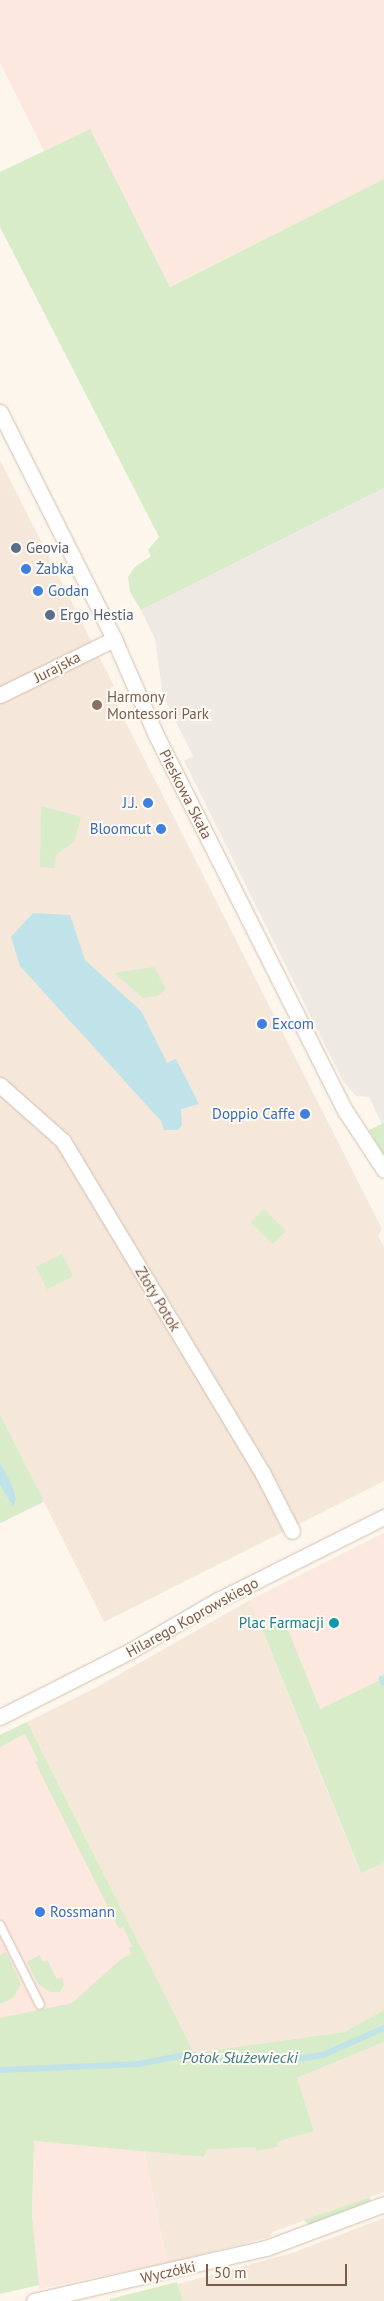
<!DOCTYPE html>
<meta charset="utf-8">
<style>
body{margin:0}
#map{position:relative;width:384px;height:2301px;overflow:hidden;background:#fdf6ec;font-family:"PT Sans",sans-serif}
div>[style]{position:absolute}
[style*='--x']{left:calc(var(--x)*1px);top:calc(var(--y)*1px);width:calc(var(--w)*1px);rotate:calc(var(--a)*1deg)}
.residential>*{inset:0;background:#f5e8da}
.commercial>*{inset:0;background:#fde8e0}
.industrial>*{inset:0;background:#efe9e4}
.green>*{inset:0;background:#d8ecc9;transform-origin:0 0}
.water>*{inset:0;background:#bfe3e8}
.stream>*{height:5.5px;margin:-2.75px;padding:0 2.75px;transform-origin:2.75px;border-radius:2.75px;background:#bfe3e8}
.roads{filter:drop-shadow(0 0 1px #d1beb0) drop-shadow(0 0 1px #d1beb0)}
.lane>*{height:8px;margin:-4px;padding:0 4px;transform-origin:4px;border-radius:4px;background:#fff}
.street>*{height:15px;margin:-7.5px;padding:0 7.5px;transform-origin:7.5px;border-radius:7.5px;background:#fff}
.dots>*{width:14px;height:14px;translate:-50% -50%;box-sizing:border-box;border:2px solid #fffaf3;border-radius:50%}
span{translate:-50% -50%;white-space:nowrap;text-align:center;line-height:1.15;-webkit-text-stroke:4px #fffaf3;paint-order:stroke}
.service-label{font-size:15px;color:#4e5e75}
.left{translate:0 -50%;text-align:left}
.shop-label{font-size:15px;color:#366cbe}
.right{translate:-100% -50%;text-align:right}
.street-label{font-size:15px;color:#7a5c4d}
.education-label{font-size:15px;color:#785e54}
.culture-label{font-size:15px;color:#0d838f}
.water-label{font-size:16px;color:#437c86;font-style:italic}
.scale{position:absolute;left:206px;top:2264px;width:141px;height:22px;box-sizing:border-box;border:2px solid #7a5c4d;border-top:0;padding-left:6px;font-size:15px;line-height:18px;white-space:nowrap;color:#7a5c4d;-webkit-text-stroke:4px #fffaf3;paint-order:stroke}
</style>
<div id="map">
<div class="residential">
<div style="clip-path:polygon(0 460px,114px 686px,109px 689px,382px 1229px,378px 1236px,384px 1247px,384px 1481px,104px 1622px,44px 1502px,0 1523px)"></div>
<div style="clip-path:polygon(250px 1600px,360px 1872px,384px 1863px,384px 2010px,344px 2032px,194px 2053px,27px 1722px,99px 1686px)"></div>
<div style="clip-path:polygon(384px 2042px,384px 2192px,272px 2232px,270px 2237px,167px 2263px,144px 2151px,204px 2157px,207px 2150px,255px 2147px,256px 2151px,278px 2147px,277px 2142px,314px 2131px,297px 2078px)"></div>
<div style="clip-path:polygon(384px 2218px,384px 2301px,183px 2301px,178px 2284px,292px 2253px)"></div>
</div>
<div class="commercial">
<div style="clip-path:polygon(0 0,384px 0,384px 179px,169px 287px,90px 130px,44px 151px,0 63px)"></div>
<div style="clip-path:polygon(384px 1533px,384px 1863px,361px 1873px,250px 1600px)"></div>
<div style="clip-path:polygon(27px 1722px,194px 2053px,0 2060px,0 1735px)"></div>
<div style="clip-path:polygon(34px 2141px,144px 2151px,167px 2263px,39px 2289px,32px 2215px)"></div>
</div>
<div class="industrial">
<div style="clip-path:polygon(384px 488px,384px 1123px,382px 1124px,369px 1097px,356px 1096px,343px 1081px,184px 761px,193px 756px,163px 696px,155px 639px,141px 610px)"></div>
</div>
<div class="green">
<div style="clip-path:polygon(90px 129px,170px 287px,384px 179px,384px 488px,141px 610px,130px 592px,128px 577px,135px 567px,151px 556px,148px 550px,159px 537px,0 227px,0 172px)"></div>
<div style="clip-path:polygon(41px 806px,81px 817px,74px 842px,56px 855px,55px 868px,40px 867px)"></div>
<div style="clip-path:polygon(154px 967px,166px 989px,158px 996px,143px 998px,114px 973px)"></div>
<div style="clip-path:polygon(384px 1123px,384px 1155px,369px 1130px)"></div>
<div style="left:264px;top:1209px;width:31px;height:19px;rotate:45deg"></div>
<div style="left:62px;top:1254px;width:25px;height:29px;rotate:64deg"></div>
<div style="clip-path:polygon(0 1415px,44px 1501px,1px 1523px,0 1521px)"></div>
<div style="clip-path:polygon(284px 1620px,320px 1709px,380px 1680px,379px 1677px,384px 1674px,384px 1863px,361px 1873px,262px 1629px)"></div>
<div style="clip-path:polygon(27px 1722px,194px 2053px,344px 2032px,384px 2010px,384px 2042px,297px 2078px,314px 2131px,277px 2142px,278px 2147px,256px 2151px,255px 2147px,207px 2150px,204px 2157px,34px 2141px,32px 2215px,39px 2285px,0 2294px,0 2018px,72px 2003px,121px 1959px,131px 1954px,129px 1948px,132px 1946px,123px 1927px,119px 1929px,35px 1762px,38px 1760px,25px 1734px,0 1747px,0 1735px)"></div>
<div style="clip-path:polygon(6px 1952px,21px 1984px,13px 1998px,0 2004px,0 1955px)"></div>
<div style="clip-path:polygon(40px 1955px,43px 1962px,47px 1960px,57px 1979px,62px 1977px,64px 1985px,60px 1992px,50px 1992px,38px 1984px,27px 1962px)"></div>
<div style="clip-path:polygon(370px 2197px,370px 2201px,309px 2225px,304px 2220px)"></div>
<div style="clip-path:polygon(177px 2282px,183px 2301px,110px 2301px,110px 2299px)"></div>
</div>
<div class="water">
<div style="clip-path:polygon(33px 913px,70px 915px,85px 960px,141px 1011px,167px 1063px,176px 1059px,199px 1104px,181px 1109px,182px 1126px,178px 1130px,164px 1130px,161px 1121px,20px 966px,11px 937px)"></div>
<div style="clip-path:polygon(0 1463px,12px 1485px,16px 1499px,13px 1506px,0 1485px)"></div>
</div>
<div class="stream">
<div style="--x:382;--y:1679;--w:4;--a:63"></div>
<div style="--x:0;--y:2070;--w:139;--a:-2.5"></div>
<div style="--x:139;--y:2064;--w:52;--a:-11.1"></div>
<div style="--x:190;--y:2054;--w:31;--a:13"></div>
<div style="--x:220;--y:2061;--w:71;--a:-0.8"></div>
<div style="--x:291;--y:2060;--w:32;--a:-9"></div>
<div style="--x:323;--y:2055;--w:67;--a:-23.9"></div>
</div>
<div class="roads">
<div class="lane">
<div style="--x:0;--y:1925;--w:89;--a:63.4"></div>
</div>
<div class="street">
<div style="--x:0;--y:412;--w:254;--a:63.3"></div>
<div style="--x:114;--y:639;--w:105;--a:66.4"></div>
<div style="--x:156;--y:735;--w:422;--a:63.3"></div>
<div style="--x:346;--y:1112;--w:69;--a:56.8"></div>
<div style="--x:0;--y:695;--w:127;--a:-26.2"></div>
<div style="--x:0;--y:1085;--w:84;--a:41.6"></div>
<div style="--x:63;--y:1141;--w:388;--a:59"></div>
<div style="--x:263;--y:1474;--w:64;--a:63"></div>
<div style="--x:0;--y:1717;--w:146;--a:-26.9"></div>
<div style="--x:130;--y:1651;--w:102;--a:-30.1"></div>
<div style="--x:218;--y:1600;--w:186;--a:-26.6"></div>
<div style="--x:34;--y:2301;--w:238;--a:-12.9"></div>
<div style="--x:266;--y:2248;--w:126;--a:-20.4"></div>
</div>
</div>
<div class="dots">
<div style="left:16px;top:548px;background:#5c6f8a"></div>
<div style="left:26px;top:569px;background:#3f7fe0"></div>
<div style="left:38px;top:591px;background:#3f7fe0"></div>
<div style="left:50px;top:615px;background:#5c6f8a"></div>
<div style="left:97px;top:705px;background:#8d6e63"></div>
<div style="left:148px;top:803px;background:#3f7fe0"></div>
<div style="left:161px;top:829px;background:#3f7fe0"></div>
<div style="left:262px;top:1024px;background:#3f7fe0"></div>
<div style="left:305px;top:1114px;background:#3f7fe0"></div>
<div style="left:334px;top:1623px;background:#0f9aa8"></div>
<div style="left:40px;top:1912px;background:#3f7fe0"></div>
</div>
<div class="service-label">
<span class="left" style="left:26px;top:548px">Geovia</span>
<span class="left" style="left:60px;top:615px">Ergo Hestia</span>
</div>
<div class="shop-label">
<span class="left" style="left:36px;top:569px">Żabka</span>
<span class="left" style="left:48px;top:591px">Godan</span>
<span class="right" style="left:138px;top:803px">J.J.</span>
<span class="right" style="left:151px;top:829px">Bloomcut</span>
<span class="left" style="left:272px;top:1024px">Excom</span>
<span class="right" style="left:295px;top:1114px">Doppio Caffe</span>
<span class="left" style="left:50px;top:1912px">Rossmann</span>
</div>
<div class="street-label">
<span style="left:57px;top:667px;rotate:-27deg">Jurajska</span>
<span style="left:186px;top:794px;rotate:63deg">Pieskowa Skała</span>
<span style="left:158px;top:1299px;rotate:59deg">Złoty Potok</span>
<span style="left:192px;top:1617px;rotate:-29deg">Hilarego Koprowskiego</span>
<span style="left:168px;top:2272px;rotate:-13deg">Wyczółki</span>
</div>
<div class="education-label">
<span class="left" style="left:107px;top:705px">Harmony<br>Montessori Park</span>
</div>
<div class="culture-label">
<span class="right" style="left:324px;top:1623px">Plac Farmacji</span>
</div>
<div class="water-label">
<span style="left:240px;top:2057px">Potok Służewiecki</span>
</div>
<div class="scale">50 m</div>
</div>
